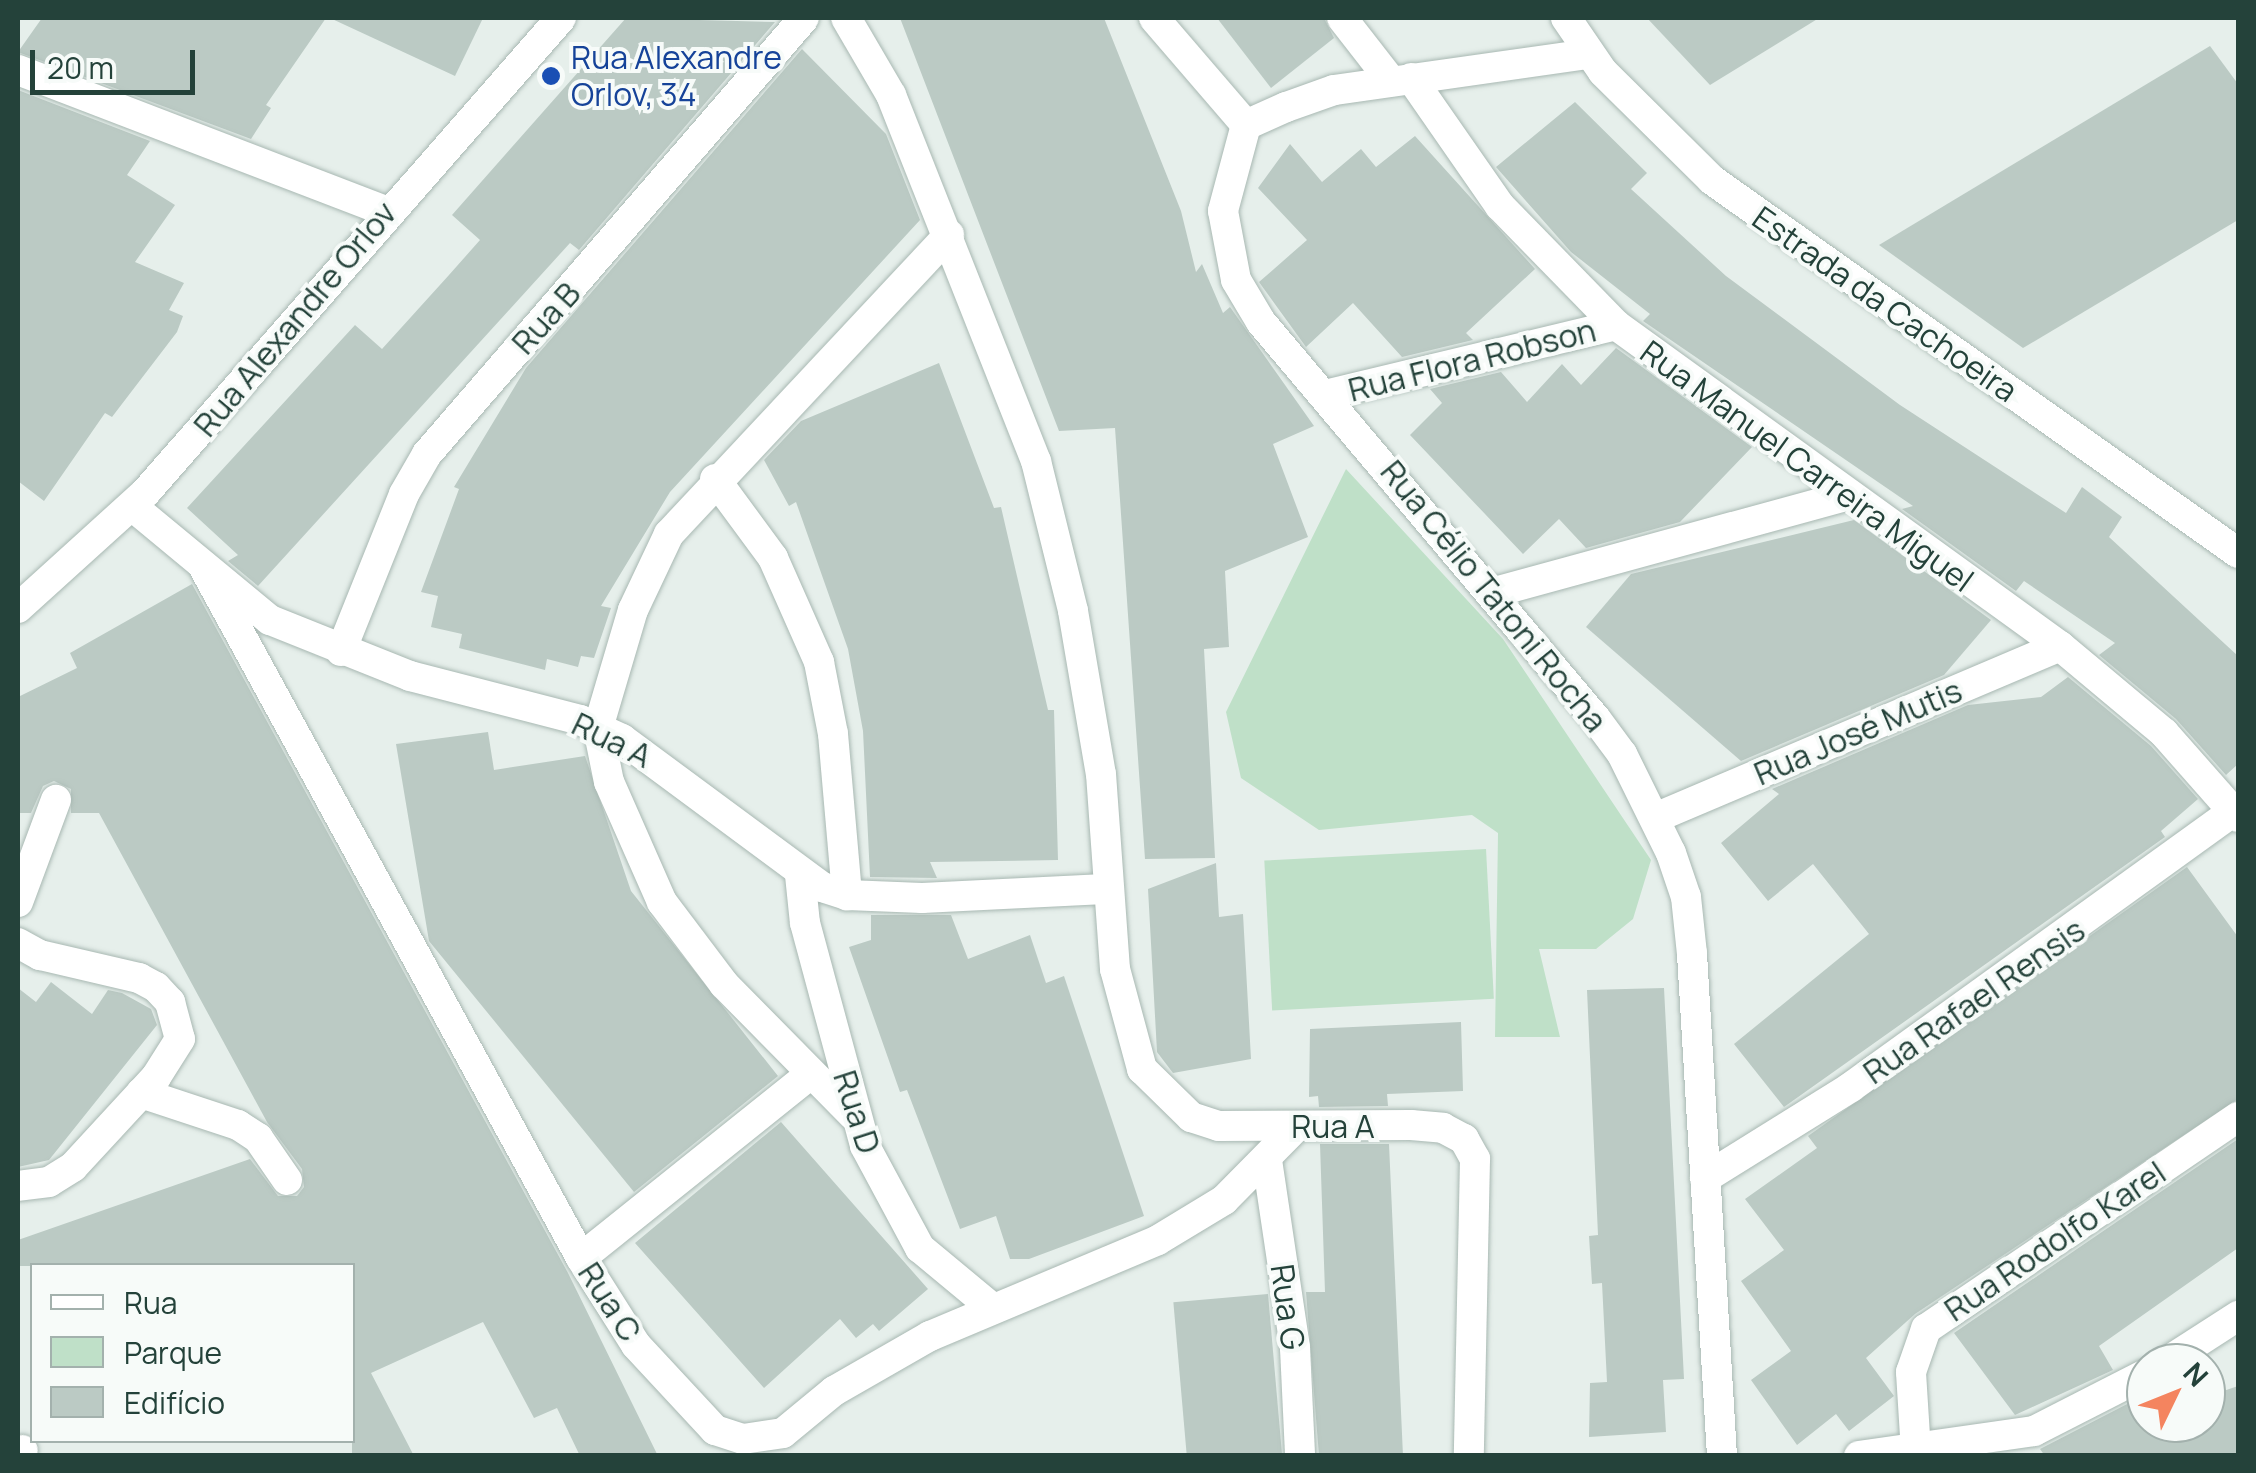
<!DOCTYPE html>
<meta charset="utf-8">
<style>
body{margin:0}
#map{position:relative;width:2256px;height:1473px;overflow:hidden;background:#e6efeb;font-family:Manrope,sans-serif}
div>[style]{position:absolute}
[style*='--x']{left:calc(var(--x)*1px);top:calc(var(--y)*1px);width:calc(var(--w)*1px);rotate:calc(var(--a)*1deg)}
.green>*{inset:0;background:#bfe0c8;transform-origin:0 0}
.building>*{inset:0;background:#bbcac4;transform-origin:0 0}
.roads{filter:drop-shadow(0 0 2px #a8b8b2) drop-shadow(0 0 2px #a8b8b2)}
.minor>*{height:30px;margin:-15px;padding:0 15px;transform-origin:15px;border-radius:15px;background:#fff}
.dots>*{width:28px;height:28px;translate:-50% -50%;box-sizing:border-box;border:5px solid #f7fbf9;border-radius:50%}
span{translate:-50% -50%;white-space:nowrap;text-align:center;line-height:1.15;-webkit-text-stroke:8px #f7fbf9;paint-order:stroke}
.transit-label{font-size:32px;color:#164399}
.left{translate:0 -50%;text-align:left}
.street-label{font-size:32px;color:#24423a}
.frame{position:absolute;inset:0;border:20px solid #24423a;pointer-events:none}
.legend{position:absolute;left:30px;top:1263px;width:325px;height:180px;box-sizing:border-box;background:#f7fbf9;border:2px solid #a3b1ad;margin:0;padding:12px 18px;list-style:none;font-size:30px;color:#24423a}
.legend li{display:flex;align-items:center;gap:20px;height:50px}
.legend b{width:50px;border:2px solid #a3b1ad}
.north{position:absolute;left:2126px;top:1343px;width:100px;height:100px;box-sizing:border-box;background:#f7fbf9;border:2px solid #a3b1ad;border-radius:50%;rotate:47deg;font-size:28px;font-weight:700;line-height:40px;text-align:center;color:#24423a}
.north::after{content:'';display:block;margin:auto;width:35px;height:45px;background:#f4845f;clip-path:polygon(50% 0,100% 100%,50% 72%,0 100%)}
.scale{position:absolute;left:30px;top:50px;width:165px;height:45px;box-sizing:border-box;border:5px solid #24423a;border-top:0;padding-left:12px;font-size:30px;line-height:35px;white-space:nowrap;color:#24423a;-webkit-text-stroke:8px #f7fbf9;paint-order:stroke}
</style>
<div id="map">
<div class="green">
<div style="clip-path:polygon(1346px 469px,1503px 639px,1651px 860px,1633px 919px,1596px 949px,1539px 949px,1560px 1037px,1495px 1037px,1498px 833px,1472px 815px,1319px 830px,1241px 778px,1226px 712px)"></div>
<div style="left:1486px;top:849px;width:150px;height:222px;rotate:87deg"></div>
</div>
<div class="building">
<div style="clip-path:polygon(42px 18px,326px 18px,266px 105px,271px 108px,251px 139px,18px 52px)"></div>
<div style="clip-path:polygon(330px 18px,483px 18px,455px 76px)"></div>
<div style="clip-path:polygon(626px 18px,775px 22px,579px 250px,570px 243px,258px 586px,228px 561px,238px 555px,187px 508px,355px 325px,382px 349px,449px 275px,480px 240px,452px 215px)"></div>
<div style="clip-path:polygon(900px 18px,1104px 18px,1181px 211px,1196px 272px,1202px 264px,1223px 313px,1230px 307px,1314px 426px,1273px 444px,1308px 537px,1225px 571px,1229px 647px,1204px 649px,1215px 858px,1145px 859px,1115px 428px,1059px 431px)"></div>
<div style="clip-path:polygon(1217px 18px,1324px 18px,1334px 38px,1271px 88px)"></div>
<div style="clip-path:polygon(1647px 18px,1819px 18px,1710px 85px)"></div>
<div style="clip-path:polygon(2210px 46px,2238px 84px,2238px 220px,2023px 348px,1879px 245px)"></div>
<div style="clip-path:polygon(802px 49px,886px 134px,920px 220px,670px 492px,601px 606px,611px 608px,594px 658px,581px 656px,578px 667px,547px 659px,545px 670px,459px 648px,462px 634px,431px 627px,438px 596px,421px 592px,459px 489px,454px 487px,526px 368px)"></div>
<div style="clip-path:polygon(18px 90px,150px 141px,127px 175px,175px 205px,135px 262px,184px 283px,169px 310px,183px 316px,177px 332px,112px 417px,105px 413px,44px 501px,18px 481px)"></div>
<div style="clip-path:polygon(1575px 102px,1647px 173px,1631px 189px,1726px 276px,1900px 405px,2066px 513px,2082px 487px,2122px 517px,2109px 537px,2238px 656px,2238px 764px,2226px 775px,2176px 719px,2099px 655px,2115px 643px,2024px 581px,2016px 591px,1902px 509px,1913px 506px,1643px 321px,1650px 314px,1571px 252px,1496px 167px)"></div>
<div style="clip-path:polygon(1415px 136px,1535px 269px,1466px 333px,1473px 340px,1402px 357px,1353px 303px,1306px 347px,1259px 282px,1307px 240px,1258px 188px,1290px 144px,1322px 182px,1361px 149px,1376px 167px)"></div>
<div style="clip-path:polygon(1616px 348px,1752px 447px,1680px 522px,1586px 548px,1559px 519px,1523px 554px,1410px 435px,1442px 403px,1430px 389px,1501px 372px,1527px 402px,1562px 364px,1581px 385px)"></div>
<div style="clip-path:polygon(939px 363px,994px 508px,1001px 507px,1048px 710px,1054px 710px,1058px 860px,930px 862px,937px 878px,870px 877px,863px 731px,848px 649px,796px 502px,789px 506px,764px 460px,801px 421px)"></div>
<div style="clip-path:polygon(1854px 520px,1991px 620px,1944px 675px,1741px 761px,1586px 627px,1631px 574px)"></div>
<div style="clip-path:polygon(192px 584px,568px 1273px,658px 1456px,580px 1456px,557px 1408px,534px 1418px,483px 1322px,371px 1373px,414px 1456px,352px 1456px,352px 1266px,18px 1266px,18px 1240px,250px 1159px,278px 1196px,297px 1196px,304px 1187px,302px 1169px,267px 1122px,99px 813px,71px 813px,71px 789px,54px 781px,43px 786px,31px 813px,18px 813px,18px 697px,77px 668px,70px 653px)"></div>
<div style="clip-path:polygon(2068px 677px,2151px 746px,2198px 799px,2161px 831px,2165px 837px,1784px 1107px,1734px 1044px,1869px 934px,1813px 864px,1768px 901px,1721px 843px,1779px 794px,1772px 789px,1968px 705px,2041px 697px)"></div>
<div style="clip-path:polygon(488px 732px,494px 770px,585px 756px,631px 891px,778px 1076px,634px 1192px,429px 941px,396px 744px)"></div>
<div style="clip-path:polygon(1216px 863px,1219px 917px,1243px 914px,1251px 1059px,1173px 1073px,1157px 1052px,1148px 889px)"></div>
<div style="clip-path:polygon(2187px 867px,2238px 937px,2238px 1099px,1915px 1314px,1866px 1358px,1894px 1396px,1849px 1431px,1836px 1414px,1797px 1445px,1751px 1380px,1791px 1351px,1741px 1281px,1784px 1250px,1745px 1199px,1817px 1148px,1808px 1136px)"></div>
<div style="clip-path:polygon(871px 915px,951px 915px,968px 959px,1030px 935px,1046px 983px,1064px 976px,1144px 1216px,1029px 1259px,1010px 1259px,996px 1216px,960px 1229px,907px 1090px,900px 1092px,849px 947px,871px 940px)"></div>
<div style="clip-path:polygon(51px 982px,92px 1014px,108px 990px,122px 993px,151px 1009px,157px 1025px,49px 1160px,18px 1167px,18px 988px,36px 1002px)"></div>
<div style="clip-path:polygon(1664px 988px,1684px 1379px,1663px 1380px,1666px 1432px,1589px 1437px,1590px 1383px,1607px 1382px,1602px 1283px,1592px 1284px,1589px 1236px,1598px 1235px,1587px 990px)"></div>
<div style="clip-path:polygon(1461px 1022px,1463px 1091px,1387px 1094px,1388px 1106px,1319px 1107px,1318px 1096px,1309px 1097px,1310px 1029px)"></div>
<div style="clip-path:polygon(781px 1122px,928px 1289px,879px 1331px,873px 1324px,856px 1338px,840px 1319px,764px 1388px,635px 1243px)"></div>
<div style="clip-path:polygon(2238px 1139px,2238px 1248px,2099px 1346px,2113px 1370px,2015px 1415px,1954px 1333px)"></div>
<div style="clip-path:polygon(1320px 1144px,1389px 1144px,1403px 1456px,1319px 1456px,1306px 1292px,1325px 1292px)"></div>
<div style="left:1268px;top:1294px;width:163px;height:95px;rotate:85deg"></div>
<div style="clip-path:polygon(2238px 1386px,2238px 1456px,2045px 1456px,2040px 1449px,2131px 1402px,2146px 1423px,2206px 1423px,2206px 1397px)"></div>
</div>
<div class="roads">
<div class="minor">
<div style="--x:846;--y:18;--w:89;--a:59.7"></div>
<div style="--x:891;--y:95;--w:394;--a:68.4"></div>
<div style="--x:1036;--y:461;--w:154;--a:76.1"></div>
<div style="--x:1073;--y:611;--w:165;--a:80.3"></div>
<div style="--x:1101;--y:774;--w:196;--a:85.9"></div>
<div style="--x:1115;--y:969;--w:104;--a:74.9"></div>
<div style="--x:1142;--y:1069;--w:69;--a:44.4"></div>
<div style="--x:1191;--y:1117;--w:29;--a:18"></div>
<div style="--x:1219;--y:1126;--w:192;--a:-0.3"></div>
<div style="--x:1411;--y:1125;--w:32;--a:5"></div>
<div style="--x:1443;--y:1128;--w:24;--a:28"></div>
<div style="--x:1464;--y:1139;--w:23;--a:61"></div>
<div style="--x:1475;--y:1159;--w:297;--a:91.2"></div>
<div style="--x:1154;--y:18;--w:141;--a:49.3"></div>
<div style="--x:1342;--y:18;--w:80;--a:52.1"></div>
<div style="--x:1566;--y:18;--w:65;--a:55.6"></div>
<div style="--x:1603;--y:72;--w:153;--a:44.7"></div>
<div style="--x:1712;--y:180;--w:645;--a:35.34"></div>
<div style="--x:1588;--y:54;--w:257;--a:171.9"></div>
<div style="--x:1334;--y:90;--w:51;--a:160.5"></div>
<div style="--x:1286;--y:107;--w:44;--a:155.8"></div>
<div style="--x:1246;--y:125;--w:89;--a:105"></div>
<div style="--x:1223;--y:211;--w:70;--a:79.3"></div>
<div style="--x:1236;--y:280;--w:49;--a:59.2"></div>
<div style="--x:1261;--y:322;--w:519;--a:49.84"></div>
<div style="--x:1596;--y:719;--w:44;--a:53.4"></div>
<div style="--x:1622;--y:754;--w:110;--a:63.7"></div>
<div style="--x:1671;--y:853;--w:46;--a:71.2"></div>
<div style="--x:1686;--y:897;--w:57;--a:84"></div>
<div style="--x:1692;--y:954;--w:503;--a:86.58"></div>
<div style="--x:18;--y:70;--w:394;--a:21"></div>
<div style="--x:1411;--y:78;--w:156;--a:55.2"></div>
<div style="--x:1500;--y:206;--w:166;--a:45.7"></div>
<div style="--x:1616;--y:325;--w:548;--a:35.87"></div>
<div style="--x:2060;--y:646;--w:136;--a:39.9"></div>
<div style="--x:2164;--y:733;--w:112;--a:48.6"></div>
<div style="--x:1329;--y:394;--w:295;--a:-13.5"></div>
<div style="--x:715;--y:479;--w:98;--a:53.7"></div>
<div style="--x:773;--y:558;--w:114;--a:66.1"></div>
<div style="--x:819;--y:662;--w:73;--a:79"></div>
<div style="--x:833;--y:734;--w:162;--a:85"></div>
<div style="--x:132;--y:506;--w:179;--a:39.6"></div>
<div style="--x:270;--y:620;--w:151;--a:21.8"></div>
<div style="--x:410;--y:676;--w:176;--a:14.5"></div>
<div style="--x:580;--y:720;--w:46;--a:24.3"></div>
<div style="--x:622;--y:739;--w:249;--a:36.5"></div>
<div style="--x:822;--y:887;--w:26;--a:18"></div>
<div style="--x:847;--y:895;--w:75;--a:2.3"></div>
<div style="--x:922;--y:898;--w:183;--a:-2.8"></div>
<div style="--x:203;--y:566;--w:789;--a:61.35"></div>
<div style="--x:581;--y:1258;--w:103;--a:57.7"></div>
<div style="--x:636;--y:1345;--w:116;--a:47.1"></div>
<div style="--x:715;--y:1430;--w:29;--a:18"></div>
<div style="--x:743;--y:1439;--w:40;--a:-8.5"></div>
<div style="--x:783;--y:1433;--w:66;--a:-39.5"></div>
<div style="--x:834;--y:1391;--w:111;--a:-29.8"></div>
<div style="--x:930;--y:1336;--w:247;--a:-22.8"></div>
<div style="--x:1158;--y:1240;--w:77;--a:-31.2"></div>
<div style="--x:1224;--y:1200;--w:103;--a:-45.4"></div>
<div style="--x:1495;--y:592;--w:368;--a:-15.3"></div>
<div style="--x:18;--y:608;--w:173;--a:-42.2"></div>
<div style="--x:146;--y:492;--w:630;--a:-48.8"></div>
<div style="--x:341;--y:651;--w:169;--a:-68.1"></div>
<div style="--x:404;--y:494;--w:46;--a:-60.1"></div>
<div style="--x:427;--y:454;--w:576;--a:-49.15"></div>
<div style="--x:1655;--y:818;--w:440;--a:-23"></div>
<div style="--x:800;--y:875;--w:48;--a:84.1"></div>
<div style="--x:805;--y:923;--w:231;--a:74.9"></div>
<div style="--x:865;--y:1146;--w:116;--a:61.7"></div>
<div style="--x:920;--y:1248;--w:92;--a:39.7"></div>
<div style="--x:18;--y:902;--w:109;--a:-69.6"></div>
<div style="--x:18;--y:943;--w:25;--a:29"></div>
<div style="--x:40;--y:955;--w:102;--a:13.1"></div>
<div style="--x:139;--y:978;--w:19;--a:28"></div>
<div style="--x:156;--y:987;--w:21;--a:47"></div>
<div style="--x:170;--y:1002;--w:38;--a:75"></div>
<div style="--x:180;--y:1039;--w:45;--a:122.3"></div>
<div style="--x:156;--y:1077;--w:122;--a:132.7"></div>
<div style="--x:73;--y:1167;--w:28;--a:148"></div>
<div style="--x:49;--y:1182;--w:31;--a:173"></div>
<div style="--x:141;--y:1093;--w:102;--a:18.3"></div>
<div style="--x:238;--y:1125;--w:24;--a:33"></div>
<div style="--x:258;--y:1138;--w:51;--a:55.4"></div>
<div style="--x:853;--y:1115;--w:184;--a:-134.6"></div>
<div style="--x:724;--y:984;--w:103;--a:-127.1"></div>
<div style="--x:662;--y:902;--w:131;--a:-113.8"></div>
<div style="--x:609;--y:782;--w:55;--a:-101.5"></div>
<div style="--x:598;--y:728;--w:123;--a:-73.5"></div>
<div style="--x:633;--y:610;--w:84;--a:-64.7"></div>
<div style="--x:669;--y:534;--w:410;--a:-46.9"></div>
<div style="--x:1267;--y:1160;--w:190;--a:81.5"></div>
<div style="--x:1295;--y:1348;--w:108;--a:87.3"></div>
<div style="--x:1705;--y:1178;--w:172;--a:-31.9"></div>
<div style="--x:1851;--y:1087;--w:471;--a:-35.8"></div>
<div style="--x:581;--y:1258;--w:291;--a:-38.7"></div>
<div style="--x:2165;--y:1363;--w:87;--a:-32.8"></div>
<div style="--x:18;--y:1452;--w:5;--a:-22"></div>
<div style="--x:1916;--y:1452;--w:80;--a:-93.6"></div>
<div style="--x:1911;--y:1372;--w:46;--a:-70.8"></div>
<div style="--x:1926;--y:1329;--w:377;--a:-34.2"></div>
<div style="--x:1859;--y:1456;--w:177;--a:-8.1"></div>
<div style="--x:2034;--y:1431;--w:126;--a:-27"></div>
</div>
</div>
<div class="dots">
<div style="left:551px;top:76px;background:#1a4fb4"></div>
</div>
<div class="transit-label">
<span class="left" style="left:571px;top:76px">Rua Alexandre<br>Orlov, 34</span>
</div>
<div class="street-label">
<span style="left:1885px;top:304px;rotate:35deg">Estrada da Cachoeira</span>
<span style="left:546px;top:318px;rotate:-48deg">Rua B</span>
<span style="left:295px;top:319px;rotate:-50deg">Rua Alexandre Orlov</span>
<span style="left:1472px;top:360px;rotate:-14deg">Rua Flora Robson</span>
<span style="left:1807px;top:466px;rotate:36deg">Rua Manuel Carreira Miguel</span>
<span style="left:1494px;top:596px;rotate:51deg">Rua Célio Tatoni Rocha</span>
<span style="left:1858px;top:732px;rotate:-23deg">Rua José Mutis</span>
<span style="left:612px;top:740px;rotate:26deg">Rua A</span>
<span style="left:1974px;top:1001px;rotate:-35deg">Rua Rafael Rensis</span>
<span style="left:857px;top:1112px;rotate:72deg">Rua D</span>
<span style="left:1333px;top:1126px">Rua A</span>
<span style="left:2055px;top:1241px;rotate:-34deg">Rua Rodolfo Karel</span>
<span style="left:610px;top:1302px;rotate:57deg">Rua C</span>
<span style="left:1288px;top:1307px;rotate:82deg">Rua G</span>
</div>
<div class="frame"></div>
<ul class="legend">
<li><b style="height:12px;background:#fff"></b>Rua</li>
<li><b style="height:28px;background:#bfe0c8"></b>Parque</li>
<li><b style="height:28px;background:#bbcac4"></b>Edifício</li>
</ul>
<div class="north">N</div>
<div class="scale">20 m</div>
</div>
